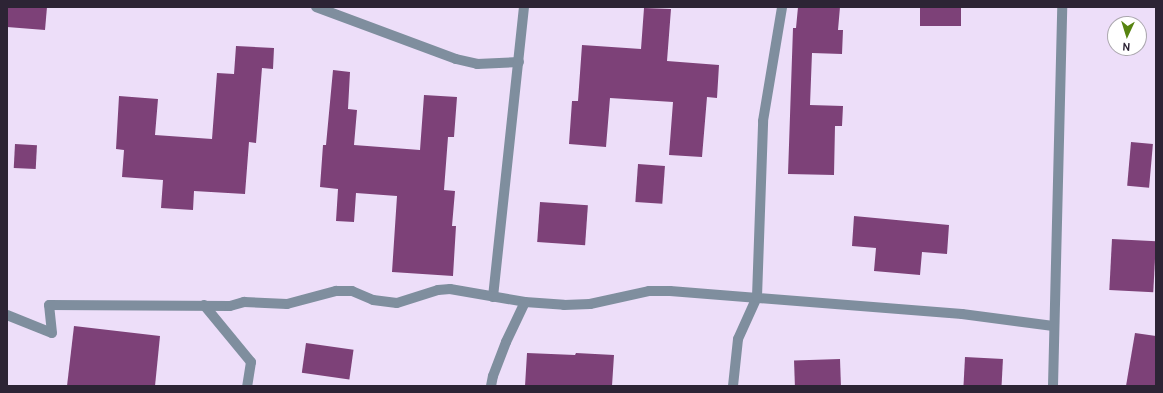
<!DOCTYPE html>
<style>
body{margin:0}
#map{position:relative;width:1163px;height:393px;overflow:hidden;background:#eddef9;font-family:Cabin,sans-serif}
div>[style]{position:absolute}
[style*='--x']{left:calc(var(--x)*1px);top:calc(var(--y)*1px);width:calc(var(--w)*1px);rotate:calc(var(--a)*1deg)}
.building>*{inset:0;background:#7d4178;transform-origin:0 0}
.minor>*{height:10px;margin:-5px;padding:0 5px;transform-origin:5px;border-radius:5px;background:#7f8e9e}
span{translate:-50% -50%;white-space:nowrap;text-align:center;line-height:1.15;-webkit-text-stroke:4px #fff;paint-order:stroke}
.frame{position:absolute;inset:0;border:8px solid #2d2435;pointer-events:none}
.north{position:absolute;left:1107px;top:16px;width:40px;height:40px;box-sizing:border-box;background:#fff;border:1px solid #aba7ae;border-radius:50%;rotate:184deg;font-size:11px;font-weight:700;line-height:16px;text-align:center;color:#2d2435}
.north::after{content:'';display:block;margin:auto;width:14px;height:18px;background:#578411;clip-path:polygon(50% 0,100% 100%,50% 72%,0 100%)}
</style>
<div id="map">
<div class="building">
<div style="clip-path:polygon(7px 7px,47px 7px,45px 30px,7px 27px)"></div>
<div style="clip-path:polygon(798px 7px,840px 7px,838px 30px,843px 30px,842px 54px,812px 53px,810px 105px,843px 106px,842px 126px,835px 126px,834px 175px,788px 174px,793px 28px,796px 28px)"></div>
<div style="left:920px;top:7px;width:41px;height:19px"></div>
<div style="clip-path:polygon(644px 8px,671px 9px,667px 61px,719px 65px,717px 98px,707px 97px,702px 157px,669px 155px,673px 102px,610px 98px,606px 147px,569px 144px,572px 101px,578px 101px,582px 45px,641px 49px)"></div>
<div style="clip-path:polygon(236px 46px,274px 48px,273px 69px,262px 68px,256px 143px,249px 142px,245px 194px,194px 191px,193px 210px,161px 208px,163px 180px,122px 177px,124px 150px,116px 149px,119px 96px,158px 99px,155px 135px,212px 139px,217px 73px,234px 74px)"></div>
<div style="clip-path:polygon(333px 70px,350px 72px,348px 109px,357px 110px,354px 145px,420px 150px,424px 95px,457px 97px,454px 137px,448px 137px,444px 190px,455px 191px,452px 226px,456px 226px,453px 276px,392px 272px,397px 196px,356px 193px,354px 222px,336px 221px,338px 189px,320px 187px,323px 145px,326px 145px)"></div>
<div style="left:1131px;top:142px;width:22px;height:44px;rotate:5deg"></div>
<div style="left:15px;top:144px;width:22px;height:24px;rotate:3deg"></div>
<div style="left:638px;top:164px;width:27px;height:38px;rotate:4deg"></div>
<div style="left:540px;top:202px;width:48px;height:40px;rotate:4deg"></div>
<div style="clip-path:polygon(854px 216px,949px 225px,947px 254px,922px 252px,920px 275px,874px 271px,876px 248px,852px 246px)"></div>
<div style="left:1112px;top:239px;width:44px;height:51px;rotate:3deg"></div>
<div style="clip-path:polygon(74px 326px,160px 336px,155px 386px,67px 386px)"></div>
<div style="clip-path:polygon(1135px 333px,1156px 336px,1156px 386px,1126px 386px)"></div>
<div style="left:306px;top:343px;width:48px;height:30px;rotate:8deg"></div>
<div style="clip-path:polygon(527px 353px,575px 355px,576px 353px,614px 355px,612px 386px,525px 386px)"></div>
<div style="left:965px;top:357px;width:38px;height:29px;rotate:3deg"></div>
<div style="left:840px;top:359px;width:27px;height:46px;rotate:88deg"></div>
</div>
<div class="minor">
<div style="--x:316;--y:7;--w:149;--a:20.4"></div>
<div style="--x:456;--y:59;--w:22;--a:13"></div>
<div style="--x:477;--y:64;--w:42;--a:-2.7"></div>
<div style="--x:493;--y:297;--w:292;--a:-83.9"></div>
<div style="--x:204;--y:305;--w:74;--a:50.5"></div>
<div style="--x:251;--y:362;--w:24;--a:99"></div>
<div style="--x:7;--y:315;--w:48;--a:21.8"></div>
<div style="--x:52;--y:333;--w:28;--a:-96"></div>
<div style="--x:49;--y:305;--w:181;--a:0.3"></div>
<div style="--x:230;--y:306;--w:15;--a:-16"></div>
<div style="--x:244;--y:302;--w:43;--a:2.7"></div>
<div style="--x:287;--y:304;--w:51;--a:-14.9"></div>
<div style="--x:336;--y:291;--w:16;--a:0"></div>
<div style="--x:352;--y:291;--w:23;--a:23"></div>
<div style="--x:373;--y:300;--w:24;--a:7"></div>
<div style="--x:397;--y:303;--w:43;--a:-17.6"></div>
<div style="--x:438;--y:290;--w:12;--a:-5"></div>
<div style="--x:450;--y:289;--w:76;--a:9.8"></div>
<div style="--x:525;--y:302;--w:39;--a:4"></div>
<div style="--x:564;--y:305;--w:26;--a:-2"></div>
<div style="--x:590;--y:304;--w:60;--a:-12.4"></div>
<div style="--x:649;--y:291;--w:21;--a:0"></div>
<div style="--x:670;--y:291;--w:293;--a:4.5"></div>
<div style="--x:962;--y:314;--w:92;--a:7.5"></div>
<div style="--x:491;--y:386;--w:10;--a:-79"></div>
<div style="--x:493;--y:376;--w:36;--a:-69"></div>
<div style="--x:506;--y:342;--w:44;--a:-64.6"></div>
<div style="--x:733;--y:386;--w:47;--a:-83.9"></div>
<div style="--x:738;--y:339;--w:46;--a:-65.7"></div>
<div style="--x:757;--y:297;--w:176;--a:-88"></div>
<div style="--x:763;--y:121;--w:116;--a:-80.5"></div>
<div style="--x:1053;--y:386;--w:379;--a:-88.6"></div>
</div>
<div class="frame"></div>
<div class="north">N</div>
</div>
